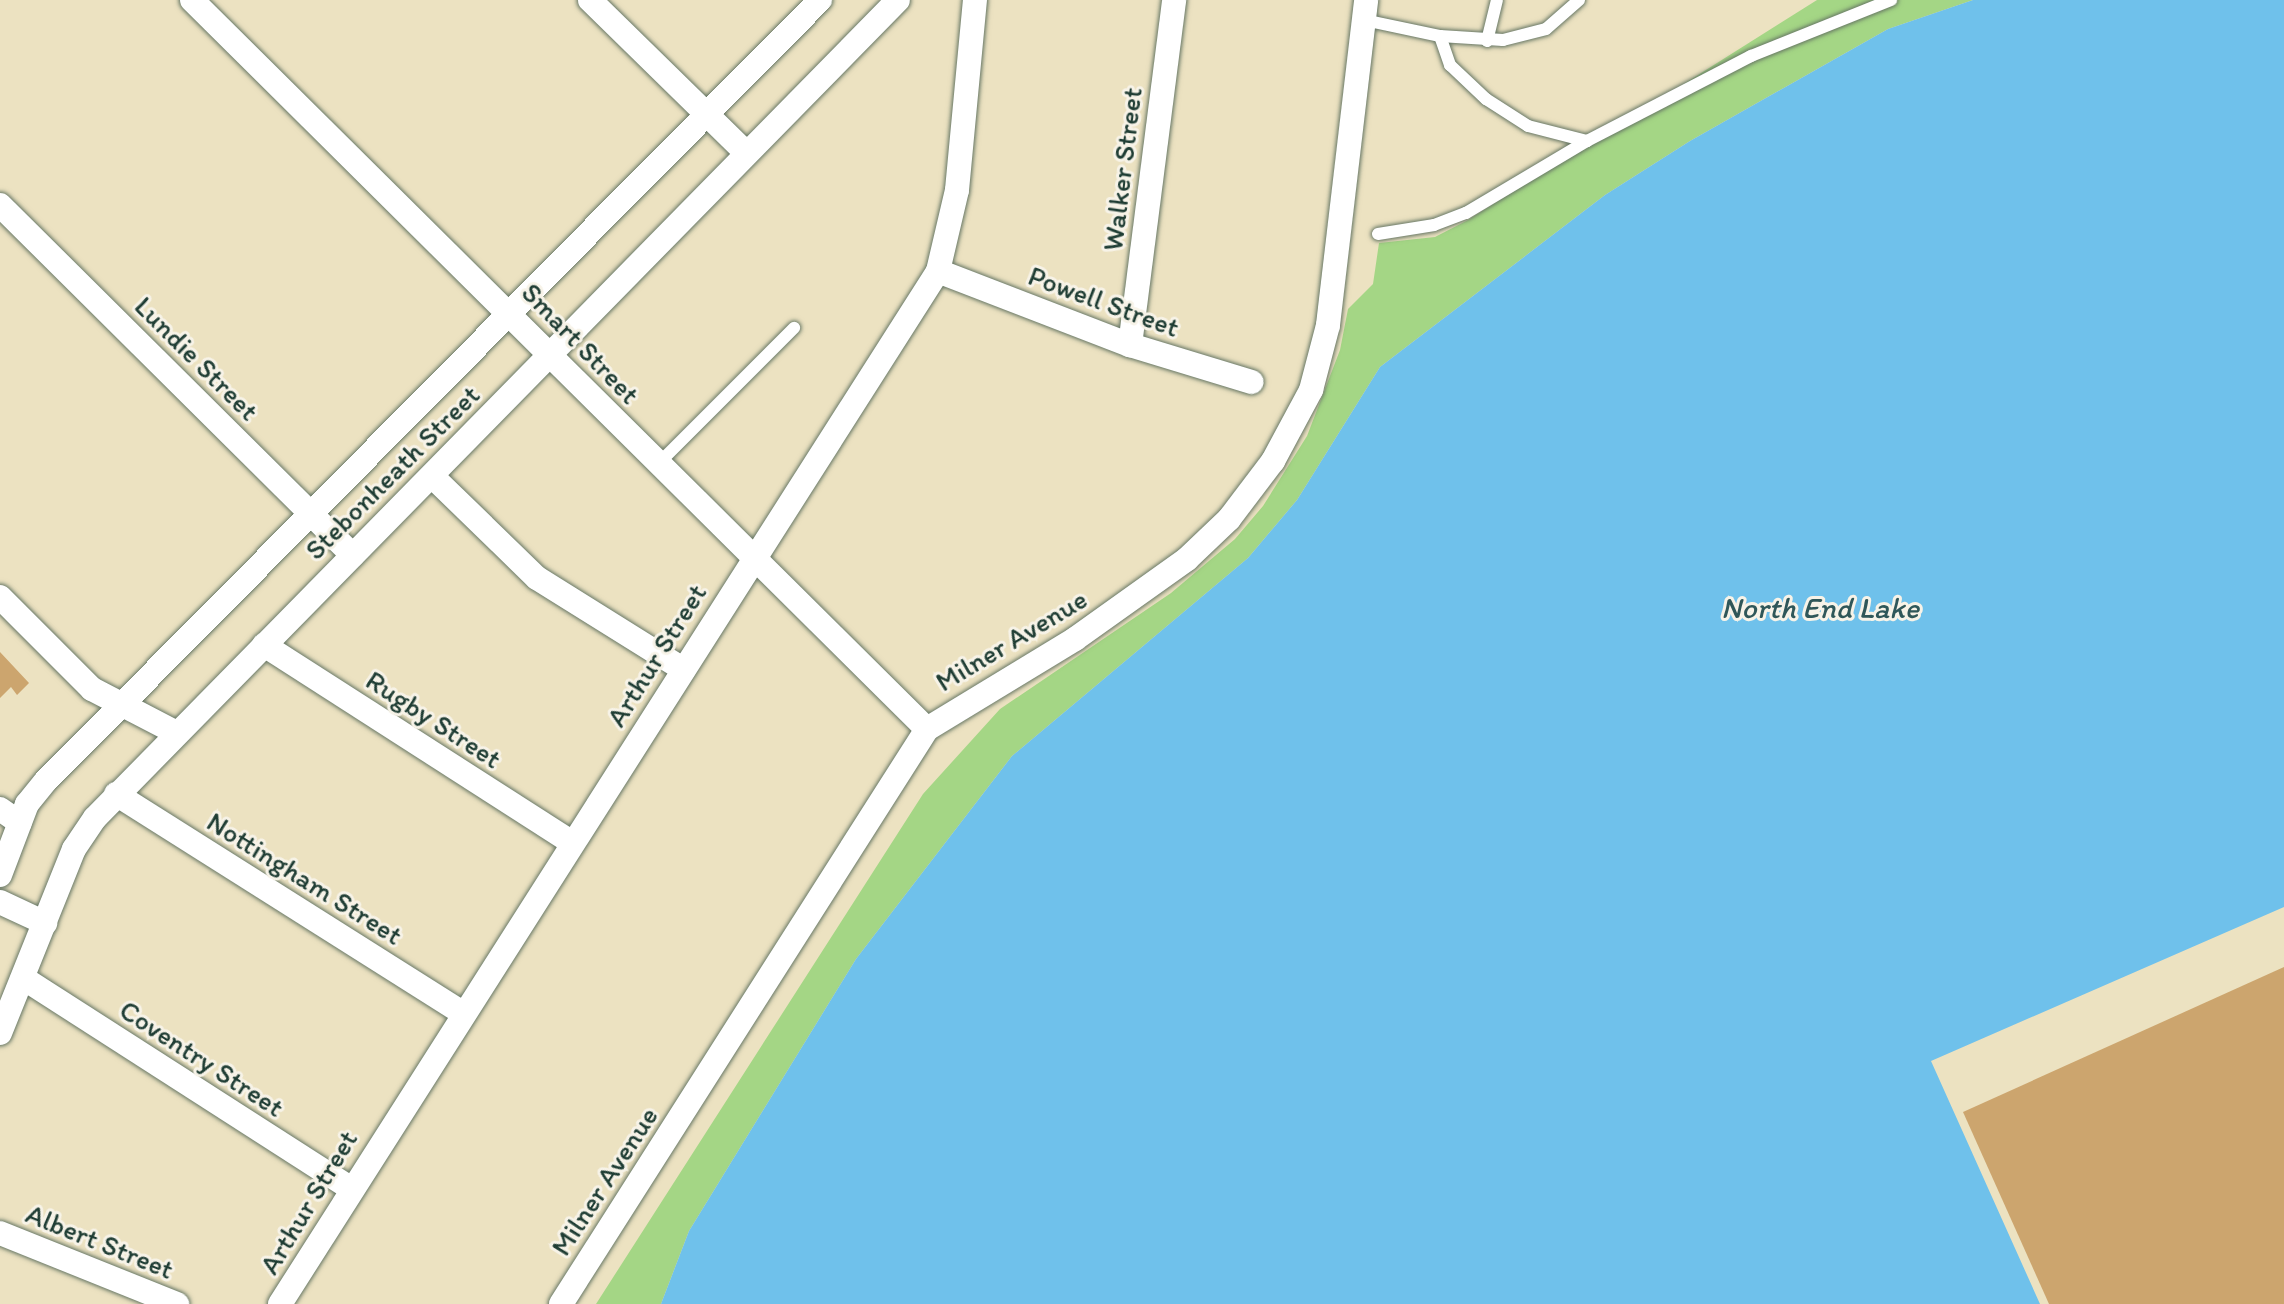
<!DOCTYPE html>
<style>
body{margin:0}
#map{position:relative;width:2284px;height:1304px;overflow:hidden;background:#ece2c1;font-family:Itim,sans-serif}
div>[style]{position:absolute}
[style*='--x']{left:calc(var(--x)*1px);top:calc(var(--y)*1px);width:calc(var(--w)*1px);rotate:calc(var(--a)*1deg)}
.green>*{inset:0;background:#a4d685}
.water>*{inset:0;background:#6fc1eb}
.building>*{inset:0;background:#cca56e}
.roads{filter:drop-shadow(0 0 2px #677765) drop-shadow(0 0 2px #677765)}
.service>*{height:12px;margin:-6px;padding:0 6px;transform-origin:6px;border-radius:6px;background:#fff}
.minor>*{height:24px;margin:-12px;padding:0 12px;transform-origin:12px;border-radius:12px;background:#fff}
span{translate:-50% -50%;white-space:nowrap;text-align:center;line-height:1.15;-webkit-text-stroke:6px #f7f3e8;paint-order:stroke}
.street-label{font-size:28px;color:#1f3d34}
.water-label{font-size:30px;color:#2f5759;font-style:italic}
</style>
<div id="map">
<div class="green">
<div style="clip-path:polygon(1817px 0,1973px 0,1888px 29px,1690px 141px,1605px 195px,1380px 367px,1297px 500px,1248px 558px,1012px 756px,856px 959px,689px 1231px,661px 1304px,596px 1304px,923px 794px,1000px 709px,1171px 593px,1235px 539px,1263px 506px,1307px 436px,1340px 350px,1348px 309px,1373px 284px,1379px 243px,1435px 237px,1468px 220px)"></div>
</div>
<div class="water">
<div style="clip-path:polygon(1973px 0,2284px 0,2284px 907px,1931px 1061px,2040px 1304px,661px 1304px,689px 1231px,856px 959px,1012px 756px,1248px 558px,1297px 500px,1380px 367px,1605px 195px,1690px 141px,1888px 29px)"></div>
</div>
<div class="building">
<div style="clip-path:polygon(0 652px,29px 683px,17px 695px,11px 687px,0 698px)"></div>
<div style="clip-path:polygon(2284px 967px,2284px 1304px,2049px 1304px,1963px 1112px)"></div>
</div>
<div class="roads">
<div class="service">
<div style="--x:1364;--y:20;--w:78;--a:11.9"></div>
<div style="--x:1440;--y:36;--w:63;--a:3.6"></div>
<div style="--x:1503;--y:40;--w:44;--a:-14.3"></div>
<div style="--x:1546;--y:29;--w:44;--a:-41.3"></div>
<div style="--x:1440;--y:36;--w:31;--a:71"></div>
<div style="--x:1450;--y:65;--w:50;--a:43.4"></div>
<div style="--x:1486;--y:99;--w:50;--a:32.7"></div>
<div style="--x:1528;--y:126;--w:61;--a:14.3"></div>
<div style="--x:1487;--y:41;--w:42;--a:-76.3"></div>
<div style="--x:1378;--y:234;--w:57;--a:-9.1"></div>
<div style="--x:1434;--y:225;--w:34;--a:-21"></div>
<div style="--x:1466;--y:213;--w:141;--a:-30.8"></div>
<div style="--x:1587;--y:141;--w:185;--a:-27.4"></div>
<div style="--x:1751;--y:56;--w:151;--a:-21.8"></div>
<div style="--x:657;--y:465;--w:194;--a:-45"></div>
</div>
<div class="minor">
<div style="--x:192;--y:0;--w:1035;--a:44.77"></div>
<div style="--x:590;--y:0;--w:219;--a:44.4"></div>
<div style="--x:0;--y:205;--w:497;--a:44.8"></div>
<div style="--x:938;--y:271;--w:206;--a:21.1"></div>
<div style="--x:1130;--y:345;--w:127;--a:16.9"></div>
<div style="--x:1130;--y:345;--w:348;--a:-82.7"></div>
<div style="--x:432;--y:476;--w:146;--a:44.2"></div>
<div style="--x:537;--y:578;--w:173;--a:32"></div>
<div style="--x:0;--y:597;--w:130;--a:45"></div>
<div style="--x:92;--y:689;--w:93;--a:27.4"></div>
<div style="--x:264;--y:645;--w:366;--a:32.7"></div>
<div style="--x:116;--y:794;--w:409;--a:32.3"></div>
<div style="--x:0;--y:809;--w:24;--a:35"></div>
<div style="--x:0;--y:875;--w:76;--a:-69.2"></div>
<div style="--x:27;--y:804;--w:28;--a:-51"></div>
<div style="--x:45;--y:782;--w:1101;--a:-45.26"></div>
<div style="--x:0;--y:902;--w:50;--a:25"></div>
<div style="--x:23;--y:978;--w:389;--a:32.7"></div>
<div style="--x:0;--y:1033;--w:198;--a:-68.1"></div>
<div style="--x:74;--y:849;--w:37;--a:-56"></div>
<div style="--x:95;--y:818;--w:1146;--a:-45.53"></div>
<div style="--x:0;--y:1233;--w:191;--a:21.9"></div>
<div style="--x:280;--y:1304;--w:1225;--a:-57.5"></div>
<div style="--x:938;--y:271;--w:83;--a:-76.8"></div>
<div style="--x:957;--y:190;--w:191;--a:-84.6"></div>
<div style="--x:561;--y:1304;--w:682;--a:-57.52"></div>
<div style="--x:927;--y:729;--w:173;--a:-31.3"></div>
<div style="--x:1075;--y:639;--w:138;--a:-35.5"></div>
<div style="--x:1187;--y:559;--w:58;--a:-43.6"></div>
<div style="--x:1229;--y:519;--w:73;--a:-52.8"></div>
<div style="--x:1273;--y:461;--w:81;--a:-61.8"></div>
<div style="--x:1311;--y:390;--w:67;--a:-75.3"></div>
<div style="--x:1328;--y:325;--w:327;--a:-83.3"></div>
</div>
</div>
<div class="street-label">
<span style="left:1122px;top:169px;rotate:-83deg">Walker Street</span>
<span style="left:1104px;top:301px;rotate:20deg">Powell Street</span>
<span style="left:581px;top:343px;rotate:46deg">Smart Street</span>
<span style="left:197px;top:358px;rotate:45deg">Lundie Street</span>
<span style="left:392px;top:472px;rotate:-45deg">Stebonheath Street</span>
<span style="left:1011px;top:640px;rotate:-31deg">Milner Avenue</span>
<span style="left:656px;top:655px;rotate:-58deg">Arthur Street</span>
<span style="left:434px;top:719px;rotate:33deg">Rugby Street</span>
<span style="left:305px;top:878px;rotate:32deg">Nottingham Street</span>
<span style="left:202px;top:1058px;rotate:33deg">Coventry Street</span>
<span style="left:604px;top:1181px;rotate:-57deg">Milner Avenue</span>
<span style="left:308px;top:1202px;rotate:-59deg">Arthur Street</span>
<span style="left:100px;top:1241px;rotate:22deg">Albert Street</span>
</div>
<div class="water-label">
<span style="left:1820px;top:608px">North End Lake</span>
</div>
</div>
